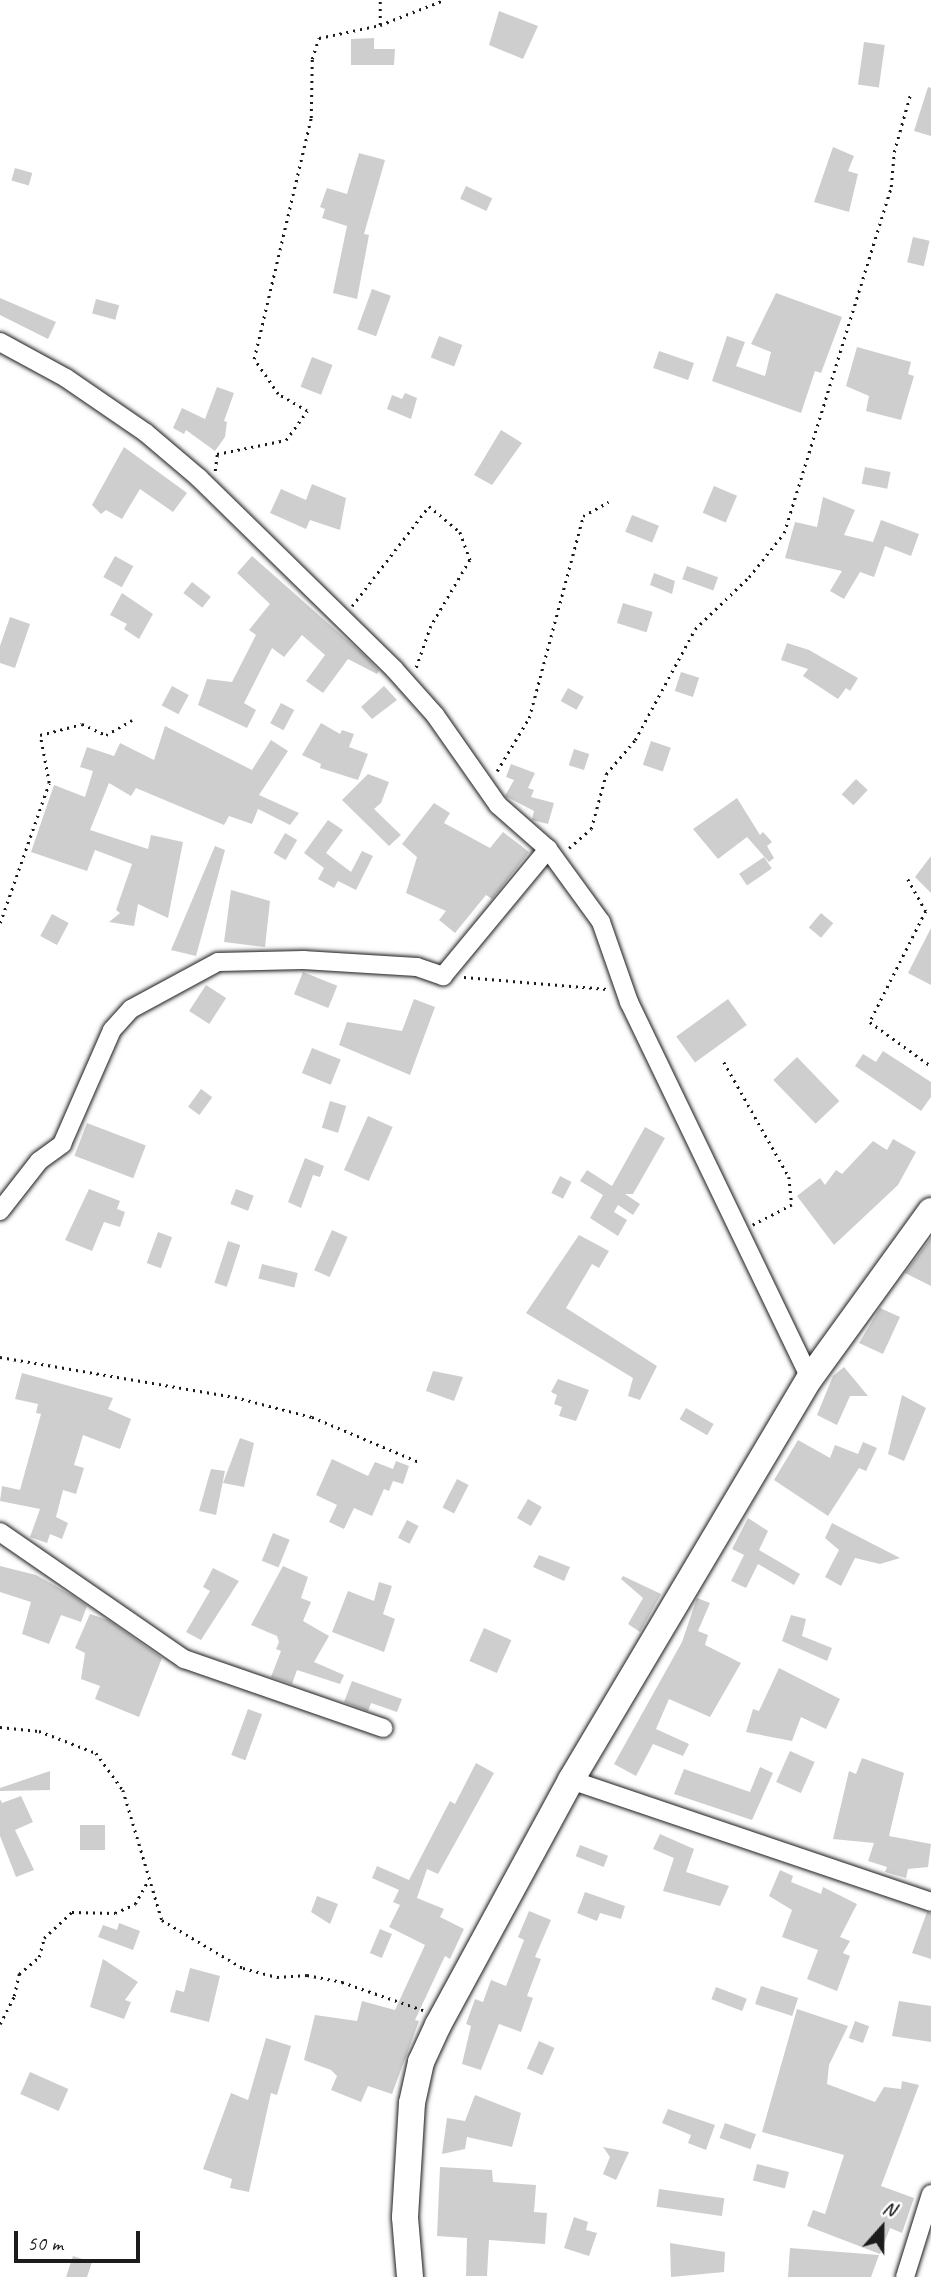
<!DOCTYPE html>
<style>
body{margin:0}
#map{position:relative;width:931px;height:2277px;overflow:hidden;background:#fff;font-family:Caveat,sans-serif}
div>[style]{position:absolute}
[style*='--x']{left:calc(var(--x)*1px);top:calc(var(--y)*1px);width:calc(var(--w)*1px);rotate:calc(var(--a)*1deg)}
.building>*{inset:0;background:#cecece;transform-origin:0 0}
.path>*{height:2.5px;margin-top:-1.25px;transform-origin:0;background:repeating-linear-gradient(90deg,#1c1c1c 0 2px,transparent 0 7px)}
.roads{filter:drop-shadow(0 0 2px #1c1c1c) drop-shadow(0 0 2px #1c1c1c)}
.street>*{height:18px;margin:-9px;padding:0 9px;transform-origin:9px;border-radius:9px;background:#fff}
.secondary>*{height:26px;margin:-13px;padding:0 13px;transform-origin:13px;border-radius:13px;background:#fff}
span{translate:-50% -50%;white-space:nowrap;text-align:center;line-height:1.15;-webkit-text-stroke:5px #fff;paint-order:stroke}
.north{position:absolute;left:847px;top:2193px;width:70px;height:70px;-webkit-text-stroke:5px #fff;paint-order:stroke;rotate:21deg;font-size:19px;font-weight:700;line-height:28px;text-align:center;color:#1c1c1c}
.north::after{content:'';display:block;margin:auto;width:24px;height:32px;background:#1c1c1c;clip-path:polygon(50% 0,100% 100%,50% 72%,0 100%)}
.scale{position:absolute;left:14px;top:2231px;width:126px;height:32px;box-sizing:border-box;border:4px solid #1c1c1c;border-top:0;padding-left:9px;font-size:21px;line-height:24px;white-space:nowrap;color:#1c1c1c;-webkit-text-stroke:5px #fff;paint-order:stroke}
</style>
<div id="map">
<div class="building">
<div style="clip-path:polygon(499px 11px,538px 26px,523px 59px,489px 45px)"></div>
<div style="clip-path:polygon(374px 38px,374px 49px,395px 49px,394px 65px,351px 65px,351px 39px)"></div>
<div style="left:864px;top:42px;width:21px;height:43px;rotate:8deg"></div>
<div style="clip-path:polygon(928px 87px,931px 88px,931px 136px,914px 131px)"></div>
<div style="clip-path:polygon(833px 147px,854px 156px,848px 171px,858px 174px,849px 212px,814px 202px)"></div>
<div style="clip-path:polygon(359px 153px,385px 160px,364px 234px,369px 235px,357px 299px,333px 293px,347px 226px,322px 218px,325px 209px,320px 207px,327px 188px,347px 194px)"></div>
<div style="left:15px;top:168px;width:18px;height:13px;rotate:16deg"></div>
<div style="left:466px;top:186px;width:29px;height:14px;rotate:25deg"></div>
<div style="left:913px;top:237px;width:17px;height:26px;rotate:13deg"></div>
<div style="left:372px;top:289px;width:20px;height:43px;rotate:20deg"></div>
<div style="clip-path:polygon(776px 293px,842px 317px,821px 373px,815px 371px,801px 413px,712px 381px,727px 336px,745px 342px,736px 366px,765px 376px,771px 352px,751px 344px)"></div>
<div style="clip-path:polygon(0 298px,56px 322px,48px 339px,0 315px)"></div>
<div style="left:96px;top:299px;width:24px;height:15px;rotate:15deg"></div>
<div style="left:439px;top:336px;width:25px;height:23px;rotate:21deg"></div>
<div style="clip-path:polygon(857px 347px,911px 362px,908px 374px,914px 376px,901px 420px,866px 411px,869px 396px,846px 386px)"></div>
<div style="left:659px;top:351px;width:37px;height:18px;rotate:19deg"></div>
<div style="left:312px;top:357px;width:22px;height:32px;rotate:21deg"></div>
<div style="clip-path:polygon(217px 387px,234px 393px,224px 421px,227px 422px,225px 437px,215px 451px,186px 430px,184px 434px,173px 428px,182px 408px,205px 419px)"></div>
<div style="clip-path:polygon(405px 393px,417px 398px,411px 419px,387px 409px,392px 395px,402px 399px)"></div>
<div style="clip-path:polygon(501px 430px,522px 443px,492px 485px,474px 475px)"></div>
<div style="clip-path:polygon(124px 447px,187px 493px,173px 512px,140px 489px,122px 519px,106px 510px,101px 514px,92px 505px)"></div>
<div style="left:865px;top:467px;width:26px;height:17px;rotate:11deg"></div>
<div style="clip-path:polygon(312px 484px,346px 498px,340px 530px,310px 520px,306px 529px,270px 513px,281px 489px,306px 500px)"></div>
<div style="left:714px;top:486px;width:25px;height:29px;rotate:23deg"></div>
<div style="clip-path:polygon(823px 497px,855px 510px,844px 535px,873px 542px,881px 520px,919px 534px,911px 556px,885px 546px,874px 577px,860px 572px,844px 599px,830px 591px,842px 571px,785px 558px,795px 522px,817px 527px)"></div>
<div style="left:632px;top:515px;width:29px;height:18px;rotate:22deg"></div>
<div style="left:115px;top:556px;width:21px;height:24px;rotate:29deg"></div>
<div style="clip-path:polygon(252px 556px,365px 656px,379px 671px,377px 674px,348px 659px,323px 693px,306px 681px,325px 655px,302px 635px,284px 657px,272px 648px,244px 703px,256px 710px,247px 728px,198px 705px,207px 679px,232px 682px,256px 635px,249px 630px,270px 604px,237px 573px)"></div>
<div style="left:687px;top:566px;width:33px;height:14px;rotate:20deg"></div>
<div style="clip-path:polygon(654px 573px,675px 581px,672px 594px,650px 585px)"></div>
<div style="left:192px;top:582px;width:24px;height:14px;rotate:38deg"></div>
<div style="clip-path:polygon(122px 593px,153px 614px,139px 639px,124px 629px,127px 624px,110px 615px)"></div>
<div style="left:623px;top:603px;width:31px;height:21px;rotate:17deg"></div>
<div style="clip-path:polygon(10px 617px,30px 624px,15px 668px,0 663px,0 646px)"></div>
<div style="clip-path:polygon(787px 643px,809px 650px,858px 678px,850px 691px,846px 688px,838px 699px,803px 676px,808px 669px,781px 660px)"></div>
<div style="left:681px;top:672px;width:19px;height:20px;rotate:18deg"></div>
<div style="left:172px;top:686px;width:19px;height:22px;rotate:28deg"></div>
<div style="clip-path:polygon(384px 686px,397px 700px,372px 719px,361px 707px)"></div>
<div style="left:568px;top:688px;width:18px;height:15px;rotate:29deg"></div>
<div style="left:281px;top:703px;width:15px;height:23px;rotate:28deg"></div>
<div style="clip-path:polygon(321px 723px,340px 734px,342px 730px,354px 734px,349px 747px,368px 754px,358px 780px,320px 768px,321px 764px,302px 755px)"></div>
<div style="clip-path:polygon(165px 726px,252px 770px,271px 740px,288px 751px,259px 795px,299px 813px,290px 825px,258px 809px,252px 824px,229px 816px,224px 825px,136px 788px,131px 796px,109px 783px,90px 830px,148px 849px,151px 835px,183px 842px,168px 918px,138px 904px,134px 926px,109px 922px,120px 913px,116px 910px,132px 864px,95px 850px,87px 871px,31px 852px,54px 785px,85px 797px,93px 771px,80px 767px,87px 747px,114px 756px,120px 743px,154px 760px)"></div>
<div style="left:651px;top:741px;width:21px;height:25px;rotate:19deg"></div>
<div style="left:574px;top:749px;width:16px;height:17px;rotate:18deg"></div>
<div style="clip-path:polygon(511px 764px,535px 773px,528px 788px,534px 790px,531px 797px,554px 803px,548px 824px,532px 820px,534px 811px,505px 796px,514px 780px,506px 777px)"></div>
<div style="clip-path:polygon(368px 774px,389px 782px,381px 803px,374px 809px,401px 835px,389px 846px,342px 800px)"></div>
<div style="left:856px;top:779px;width:16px;height:21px;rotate:43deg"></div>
<div style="clip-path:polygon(737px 798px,760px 835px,763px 832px,772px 842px,767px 846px,774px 858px,769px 862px,747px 837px,718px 859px,693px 829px)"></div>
<div style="clip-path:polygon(434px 803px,450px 813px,444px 823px,490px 848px,503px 832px,529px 852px,492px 899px,486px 895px,455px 933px,439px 920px,446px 911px,406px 893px,417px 857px,402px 844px)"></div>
<div style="clip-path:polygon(328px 820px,343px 830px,326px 853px,351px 872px,362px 851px,373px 856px,356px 890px,338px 881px,334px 888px,318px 879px,324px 868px,304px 853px)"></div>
<div style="left:285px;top:833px;width:14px;height:23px;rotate:30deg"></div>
<div style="clip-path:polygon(215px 846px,225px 850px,196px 956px,171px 950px)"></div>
<div style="clip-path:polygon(931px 856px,931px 893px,915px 877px)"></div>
<div style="left:764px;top:857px;width:14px;height:30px;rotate:56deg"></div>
<div style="clip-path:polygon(231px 890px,270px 901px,265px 947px,224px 942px)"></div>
<div style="left:821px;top:913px;width:16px;height:19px;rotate:40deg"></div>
<div style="left:52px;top:914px;width:19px;height:25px;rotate:28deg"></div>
<div style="clip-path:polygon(931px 928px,931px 985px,908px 973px)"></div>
<div style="left:303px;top:972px;width:37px;height:24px;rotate:22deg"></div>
<div style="left:206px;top:985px;width:24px;height:31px;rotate:33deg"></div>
<div style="clip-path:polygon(414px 999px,435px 1007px,410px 1075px,339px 1045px,347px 1022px,402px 1031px)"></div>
<div style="left:728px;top:999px;width:32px;height:64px;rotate:54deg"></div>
<div style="left:312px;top:1048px;width:31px;height:27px;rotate:22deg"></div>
<div style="clip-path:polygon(883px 1051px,931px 1082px,931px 1097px,921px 1111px,855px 1066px,863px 1054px,876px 1062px)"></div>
<div style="left:797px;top:1057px;width:61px;height:33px;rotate:46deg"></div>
<div style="left:201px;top:1089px;width:14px;height:22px;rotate:36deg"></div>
<div style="left:330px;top:1101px;width:17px;height:28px;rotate:17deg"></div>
<div style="left:368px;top:1116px;width:27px;height:59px;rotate:24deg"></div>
<div style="left:87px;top:1123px;width:63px;height:35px;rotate:21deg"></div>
<div style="clip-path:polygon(645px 1127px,665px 1138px,633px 1194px,625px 1194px,640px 1204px,633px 1215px,618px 1205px,614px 1212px,627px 1220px,618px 1236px,590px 1218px,603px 1195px,580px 1181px,587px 1170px,612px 1186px)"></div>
<div style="clip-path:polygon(893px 1139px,916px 1152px,898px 1185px,834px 1245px,797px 1196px,820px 1178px,825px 1185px,836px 1170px,842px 1174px,873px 1141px,887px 1150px)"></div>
<div style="clip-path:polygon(305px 1158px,324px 1166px,320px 1177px,313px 1175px,301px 1208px,288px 1202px)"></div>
<div style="left:560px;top:1176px;width:13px;height:19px;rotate:27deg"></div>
<div style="clip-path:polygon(89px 1189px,120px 1201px,117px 1209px,125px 1212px,120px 1227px,104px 1222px,92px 1251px,65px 1240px)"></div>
<div style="left:236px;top:1189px;width:19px;height:16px;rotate:21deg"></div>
<div style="left:332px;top:1230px;width:17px;height:44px;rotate:24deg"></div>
<div style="left:158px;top:1232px;width:15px;height:33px;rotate:20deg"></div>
<div style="clip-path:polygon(579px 1235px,609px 1251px,599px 1268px,592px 1264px,566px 1308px,657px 1366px,640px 1400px,628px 1396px,633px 1378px,526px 1313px)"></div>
<div style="clip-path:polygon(931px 1238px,931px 1286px,905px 1273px)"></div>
<div style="left:228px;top:1241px;width:13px;height:44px;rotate:18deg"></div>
<div style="left:262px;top:1264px;width:37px;height:15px;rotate:14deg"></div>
<div style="clip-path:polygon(880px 1308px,900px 1317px,883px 1354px,859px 1343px)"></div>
<div style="clip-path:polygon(844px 1367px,868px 1396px,850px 1396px,837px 1425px,817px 1415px,833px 1376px)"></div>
<div style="clip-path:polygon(433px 1371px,463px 1377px,454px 1401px,426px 1391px)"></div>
<div style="clip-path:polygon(22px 1373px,113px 1398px,108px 1409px,131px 1419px,120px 1449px,83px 1435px,74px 1465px,84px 1468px,76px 1494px,63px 1490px,56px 1517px,68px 1523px,62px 1539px,50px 1534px,47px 1543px,30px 1537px,40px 1509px,0 1501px,2px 1486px,20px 1490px,41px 1414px,36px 1413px,38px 1404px,15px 1399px)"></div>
<div style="clip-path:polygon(558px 1379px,589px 1390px,576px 1421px,559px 1416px,562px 1407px,554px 1404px,557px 1395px,551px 1392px)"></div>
<div style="clip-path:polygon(902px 1395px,926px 1408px,904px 1461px,888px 1454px)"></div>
<div style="left:686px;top:1408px;width:32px;height:13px;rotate:30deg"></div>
<div style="clip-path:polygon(240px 1438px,254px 1443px,244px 1487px,223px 1483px)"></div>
<div style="clip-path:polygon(798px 1440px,830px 1458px,835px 1445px,858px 1454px,863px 1442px,877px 1448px,866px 1471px,859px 1468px,828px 1516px,774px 1480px)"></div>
<div style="clip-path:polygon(332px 1459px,368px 1476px,375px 1462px,393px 1469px,396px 1461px,409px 1466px,403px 1484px,393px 1481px,389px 1491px,384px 1489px,372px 1516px,354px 1508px,344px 1529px,329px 1522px,337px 1505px,316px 1495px)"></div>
<div style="clip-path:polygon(211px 1469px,225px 1471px,216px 1515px,199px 1511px)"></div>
<div style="left:457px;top:1479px;width:13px;height:32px;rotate:27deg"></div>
<div style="left:528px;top:1499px;width:16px;height:22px;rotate:30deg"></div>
<div style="clip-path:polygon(748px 1518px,768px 1531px,759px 1550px,800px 1574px,794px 1585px,758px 1564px,746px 1588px,731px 1581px,744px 1555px,732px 1549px)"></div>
<div style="left:407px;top:1520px;width:13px;height:20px;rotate:27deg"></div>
<div style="clip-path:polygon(832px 1523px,900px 1558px,880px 1564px,855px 1558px,841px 1586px,825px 1577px,839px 1550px,825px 1538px)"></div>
<div style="left:273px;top:1533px;width:18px;height:30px;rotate:22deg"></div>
<div style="clip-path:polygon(539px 1555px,570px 1567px,564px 1581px,533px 1567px)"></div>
<div style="clip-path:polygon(0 1566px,36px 1575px,73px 1596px,87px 1606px,81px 1622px,61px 1615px,49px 1644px,22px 1634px,31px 1602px,0 1592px)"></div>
<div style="clip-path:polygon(283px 1566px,308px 1577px,301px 1598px,311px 1602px,303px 1621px,329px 1636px,314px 1662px,344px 1675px,340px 1684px,297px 1670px,292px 1684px,271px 1677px,281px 1651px,276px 1649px,279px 1642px,277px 1636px,251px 1625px)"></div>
<div style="clip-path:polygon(213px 1568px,239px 1581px,201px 1640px,186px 1632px,210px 1591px,203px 1587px)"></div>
<div style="clip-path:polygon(623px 1576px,661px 1594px,640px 1632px,628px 1624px,643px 1598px,621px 1579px)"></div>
<div style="clip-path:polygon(379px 1582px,392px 1586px,383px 1614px,395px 1619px,384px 1652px,332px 1632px,348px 1591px,374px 1601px)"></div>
<div style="clip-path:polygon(697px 1598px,710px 1603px,698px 1631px,708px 1635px,705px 1645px,741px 1663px,710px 1717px,669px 1699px,656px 1729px,689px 1744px,683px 1756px,653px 1744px,636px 1776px,614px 1764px,682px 1642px)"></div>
<div style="clip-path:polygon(90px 1614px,108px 1620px,162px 1658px,139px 1717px,95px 1699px,100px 1686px,81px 1679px,85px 1653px,75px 1648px)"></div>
<div style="clip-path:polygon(791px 1615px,806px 1619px,802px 1636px,832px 1648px,827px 1661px,782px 1641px)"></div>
<div style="left:484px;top:1628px;width:30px;height:36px;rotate:24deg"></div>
<div style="clip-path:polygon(779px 1668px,840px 1699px,826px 1729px,801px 1717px,792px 1741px,746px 1732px,753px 1709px,759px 1711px)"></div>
<div style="clip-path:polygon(352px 1681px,402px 1699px,397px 1712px,371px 1703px,368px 1711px,344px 1702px)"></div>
<div style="left:248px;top:1709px;width:15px;height:49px;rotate:20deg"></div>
<div style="left:790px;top:1751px;width:27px;height:34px;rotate:24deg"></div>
<div style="clip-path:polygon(862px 1758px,904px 1773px,889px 1836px,931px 1844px,928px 1867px,908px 1869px,906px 1878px,885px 1872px,887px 1867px,868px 1861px,874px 1843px,833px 1839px,849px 1771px,856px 1774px)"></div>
<div style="clip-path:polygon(476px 1763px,494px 1773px,438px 1874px,427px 1869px,417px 1898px,444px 1909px,440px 1917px,464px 1929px,450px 1959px,445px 1956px,415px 2020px,419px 2021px,392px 2094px,368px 2086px,361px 2102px,331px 2090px,337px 2076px,331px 2070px,304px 2060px,315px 2015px,357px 2021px,362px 2001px,395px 2010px,425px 1945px,389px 1927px,400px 1905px,393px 1902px,399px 1890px,372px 1878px,377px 1866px,409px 1880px,450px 1801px,455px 1804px)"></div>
<div style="clip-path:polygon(760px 1767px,773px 1773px,752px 1820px,674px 1794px,684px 1769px,750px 1792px)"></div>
<div style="clip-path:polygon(50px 1771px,50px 1790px,0 1791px,0 1788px)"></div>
<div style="clip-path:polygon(21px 1796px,33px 1822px,15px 1830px,34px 1870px,16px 1877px,0 1836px,0 1799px,2px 1803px)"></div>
<div style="left:80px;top:1825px;width:25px;height:25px"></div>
<div style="clip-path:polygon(660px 1834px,694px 1849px,686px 1872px,729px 1886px,720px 1906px,663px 1891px,674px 1858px,653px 1849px)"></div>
<div style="left:580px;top:1845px;width:30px;height:12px;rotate:21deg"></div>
<div style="clip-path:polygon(780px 1870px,793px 1876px,791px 1882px,821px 1894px,823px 1887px,857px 1904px,840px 1937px,850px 1941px,843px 1953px,850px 1956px,837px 1991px,807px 1979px,818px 1950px,782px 1937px,792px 1910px,769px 1896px)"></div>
<div style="clip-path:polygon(585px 1892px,625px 1906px,621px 1919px,600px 1913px,597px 1921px,577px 1913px)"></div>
<div style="clip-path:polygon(317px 1896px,338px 1904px,330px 1924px,311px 1912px)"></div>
<div style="clip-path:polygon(529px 1911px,551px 1920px,535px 1957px,541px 1959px,527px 1996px,533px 1998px,521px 2032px,499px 2024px,481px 2070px,462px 2064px,471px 2026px,466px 2024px,475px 1999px,483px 2002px,491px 1980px,506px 1986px,524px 1940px,518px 1937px)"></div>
<div style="clip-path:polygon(927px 1912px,931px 1913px,931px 1959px,912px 1953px)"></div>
<div style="clip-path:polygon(119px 1923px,140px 1931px,133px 1950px,98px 1937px,103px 1925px,117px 1930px)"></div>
<div style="left:380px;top:1929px;width:13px;height:26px;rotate:23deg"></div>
<div style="clip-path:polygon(103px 1959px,138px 1982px,125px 2000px,131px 2002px,124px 2019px,90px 2007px)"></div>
<div style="clip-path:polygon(190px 1968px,220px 1976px,209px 2022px,170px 2012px,176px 1990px,184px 1992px)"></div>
<div style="left:761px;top:1986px;width:39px;height:19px;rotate:18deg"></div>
<div style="left:716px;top:1987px;width:33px;height:13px;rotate:21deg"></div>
<div style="clip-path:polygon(899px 2001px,931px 2006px,931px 2042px,892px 2036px)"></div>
<div style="clip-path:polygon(797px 2009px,848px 2026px,829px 2065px,827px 2084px,875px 2102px,884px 2087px,901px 2089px,902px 2081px,919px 2085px,881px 2186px,914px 2198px,902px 2233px,890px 2228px,880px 2254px,807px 2226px,813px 2210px,825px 2214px,844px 2155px,762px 2132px)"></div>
<div style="left:855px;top:2021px;width:15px;height:18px;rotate:20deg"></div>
<div style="clip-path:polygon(266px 2038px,291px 2046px,277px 2095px,271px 2093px,249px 2192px,230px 2188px,232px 2179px,203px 2169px,231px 2093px,248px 2100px)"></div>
<div style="left:539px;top:2041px;width:17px;height:30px;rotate:24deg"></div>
<div style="left:30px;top:2072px;width:42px;height:24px;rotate:24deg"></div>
<div style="clip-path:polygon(475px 2095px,521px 2113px,512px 2147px,467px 2137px,465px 2149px,442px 2154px,447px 2118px,465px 2121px)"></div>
<div style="clip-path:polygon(668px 2109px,715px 2125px,706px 2150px,688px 2143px,691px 2135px,662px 2123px)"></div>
<div style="left:725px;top:2123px;width:33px;height:16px;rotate:20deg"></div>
<div style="clip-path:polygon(603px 2147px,629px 2152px,616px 2180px,603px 2174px,610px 2157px)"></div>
<div style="left:757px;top:2164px;width:33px;height:17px;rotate:14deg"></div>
<div style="clip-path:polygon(440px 2167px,492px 2170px,493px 2182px,536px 2185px,534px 2212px,547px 2213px,545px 2244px,489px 2240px,487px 2276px,466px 2276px,467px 2238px,437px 2236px)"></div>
<div style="left:659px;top:2189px;width:66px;height:18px;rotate:8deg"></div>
<div style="clip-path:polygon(574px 2217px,588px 2222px,586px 2230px,597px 2233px,589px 2256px,564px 2248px)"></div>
<div style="clip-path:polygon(670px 2243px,725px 2252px,724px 2272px,671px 2277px)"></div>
<div style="clip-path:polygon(790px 2248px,879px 2255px,871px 2277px,788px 2277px)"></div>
<div style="clip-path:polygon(73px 2256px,92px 2262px,87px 2277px,66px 2277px)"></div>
</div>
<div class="path">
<div style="--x:380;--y:25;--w:69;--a:-21.3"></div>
<div style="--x:215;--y:471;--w:17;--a:-83"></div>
<div style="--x:217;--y:454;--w:70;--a:-11.5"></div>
<div style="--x:286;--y:440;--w:36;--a:-54"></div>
<div style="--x:307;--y:411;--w:34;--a:-150"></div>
<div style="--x:278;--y:394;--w:42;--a:-124.4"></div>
<div style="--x:254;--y:359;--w:248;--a:-76.7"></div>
<div style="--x:311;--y:118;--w:59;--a:-89"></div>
<div style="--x:312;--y:59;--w:22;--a:-72"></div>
<div style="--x:319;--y:38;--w:62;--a:-12"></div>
<div style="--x:380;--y:25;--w:25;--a:-90"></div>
<div style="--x:352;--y:606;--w:126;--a:-52.4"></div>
<div style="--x:429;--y:506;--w:40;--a:40"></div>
<div style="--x:460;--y:532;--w:30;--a:70"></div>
<div style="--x:470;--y:560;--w:77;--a:120.6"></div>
<div style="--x:431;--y:626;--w:46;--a:109.2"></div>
<div style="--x:497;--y:771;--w:62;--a:-58.9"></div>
<div style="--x:529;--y:718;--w:209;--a:-75"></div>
<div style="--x:583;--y:516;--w:29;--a:-29"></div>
<div style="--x:569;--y:848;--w:29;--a:-41"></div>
<div style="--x:591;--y:829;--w:57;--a:-74.7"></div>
<div style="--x:606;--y:774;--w:45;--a:-49.5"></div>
<div style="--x:635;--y:740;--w:126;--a:-61.6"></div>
<div style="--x:695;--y:629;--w:75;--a:-43.9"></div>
<div style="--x:749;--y:577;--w:56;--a:-51.5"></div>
<div style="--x:784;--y:533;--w:362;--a:-72.8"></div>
<div style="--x:891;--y:187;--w:35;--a:-85"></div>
<div style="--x:894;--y:152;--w:62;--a:-74.2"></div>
<div style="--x:908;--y:879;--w:37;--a:61"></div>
<div style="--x:926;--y:911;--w:124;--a:116.8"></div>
<div style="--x:870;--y:1022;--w:75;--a:35.8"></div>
<div style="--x:0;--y:923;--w:148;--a:-70.7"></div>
<div style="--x:49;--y:783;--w:49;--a:-100.6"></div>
<div style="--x:40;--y:735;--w:43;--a:-14.7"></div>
<div style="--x:82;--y:724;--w:26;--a:25"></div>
<div style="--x:106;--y:735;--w:30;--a:-30"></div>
<div style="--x:464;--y:977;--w:144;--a:4.8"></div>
<div style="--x:724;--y:1062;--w:132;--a:60.5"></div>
<div style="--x:789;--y:1177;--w:28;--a:84"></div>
<div style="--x:792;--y:1205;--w:44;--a:152.9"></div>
<div style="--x:0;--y:1357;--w:238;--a:9.7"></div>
<div style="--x:235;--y:1397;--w:80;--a:14.6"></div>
<div style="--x:312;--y:1417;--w:116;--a:22.8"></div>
<div style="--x:0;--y:1727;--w:39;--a:6"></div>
<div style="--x:39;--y:1731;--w:61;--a:21.1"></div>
<div style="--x:96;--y:1753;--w:46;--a:53.9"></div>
<div style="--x:123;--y:1790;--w:136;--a:73.3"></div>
<div style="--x:162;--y:1920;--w:94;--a:30.7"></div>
<div style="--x:243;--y:1968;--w:35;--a:15"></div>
<div style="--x:277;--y:1977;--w:30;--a:-4"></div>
<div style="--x:307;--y:1975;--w:36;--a:11"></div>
<div style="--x:342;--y:1982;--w:86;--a:19.1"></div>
<div style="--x:0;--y:2024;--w:31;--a:-63"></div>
<div style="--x:14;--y:1996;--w:23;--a:-77"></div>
<div style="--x:19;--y:1974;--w:26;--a:-40"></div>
<div style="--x:39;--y:1957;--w:20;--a:-75"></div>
<div style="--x:44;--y:1938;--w:38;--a:-43"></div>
<div style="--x:72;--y:1912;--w:43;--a:1.3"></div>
<div style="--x:115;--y:1913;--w:22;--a:-24"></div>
<div style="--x:135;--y:1904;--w:25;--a:-61"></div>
</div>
<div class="roads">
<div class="street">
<div style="--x:0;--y:342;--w:75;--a:28.6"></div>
<div style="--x:66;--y:378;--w:97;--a:34.5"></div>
<div style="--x:146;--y:433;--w:70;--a:40.3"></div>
<div style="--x:199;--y:478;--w:273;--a:44.4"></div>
<div style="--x:394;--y:669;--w:62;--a:48.3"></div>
<div style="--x:435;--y:715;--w:110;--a:55"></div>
<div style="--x:498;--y:805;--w:67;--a:41.3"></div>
<div style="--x:548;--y:849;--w:90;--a:54"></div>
<div style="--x:601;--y:922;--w:85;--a:70.7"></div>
<div style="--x:629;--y:1002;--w:417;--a:64.3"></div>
<div style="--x:0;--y:1211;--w:63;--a:-52"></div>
<div style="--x:39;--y:1161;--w:29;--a:-36"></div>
<div style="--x:62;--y:1144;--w:124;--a:-66.3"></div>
<div style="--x:112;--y:1030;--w:28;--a:-48"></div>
<div style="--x:131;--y:1009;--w:99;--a:-28.4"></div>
<div style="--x:218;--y:962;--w:85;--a:-1.3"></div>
<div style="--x:303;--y:960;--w:114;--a:3.5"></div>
<div style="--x:417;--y:967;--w:28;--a:19"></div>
<div style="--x:443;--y:976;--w:165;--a:-50.4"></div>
<div style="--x:0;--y:1532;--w:224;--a:34.6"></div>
<div style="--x:184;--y:1659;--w:211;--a:19.1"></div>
<div style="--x:571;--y:1780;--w:380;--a:18.7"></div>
<div style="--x:905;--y:2277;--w:87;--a:-72.6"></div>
</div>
<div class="secondary">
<div style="--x:410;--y:2277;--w:60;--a:-94.8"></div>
<div style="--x:405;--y:2217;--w:114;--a:-86.5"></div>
<div style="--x:412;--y:2103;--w:42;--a:-77.6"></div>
<div style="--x:421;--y:2062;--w:41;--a:-65.3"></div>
<div style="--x:438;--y:2025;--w:279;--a:-61.5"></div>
<div style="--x:571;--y:1780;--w:468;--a:-59.3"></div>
<div style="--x:810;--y:1378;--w:206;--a:-54.1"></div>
</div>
</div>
<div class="north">N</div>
<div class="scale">50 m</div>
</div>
